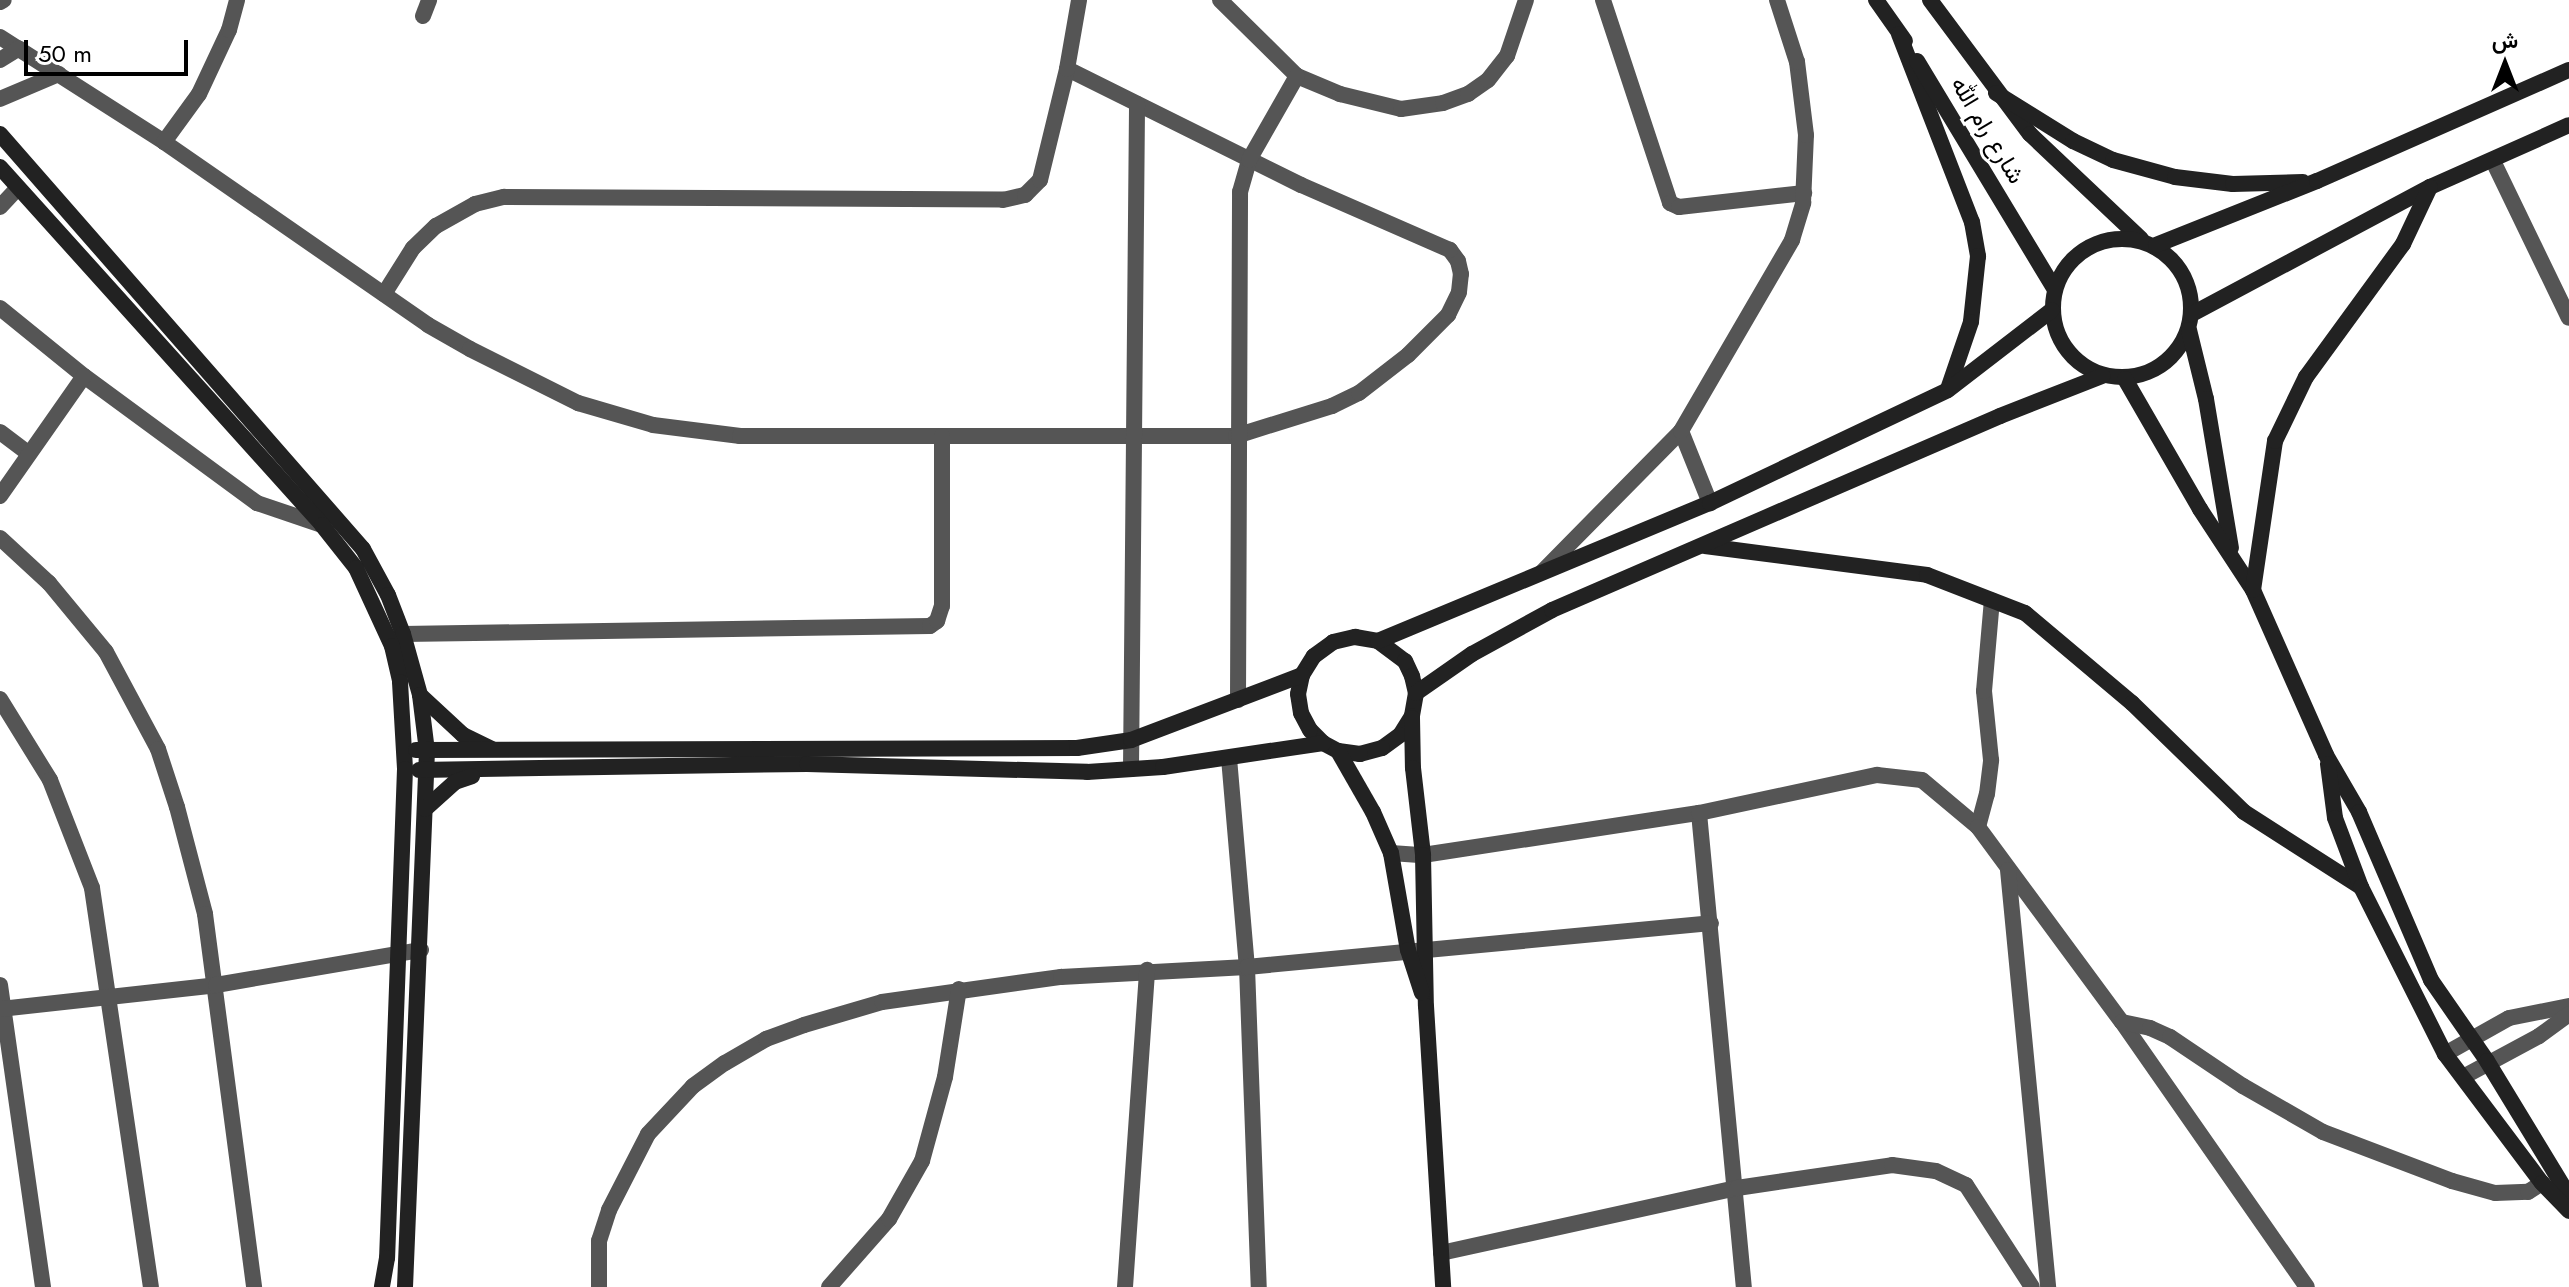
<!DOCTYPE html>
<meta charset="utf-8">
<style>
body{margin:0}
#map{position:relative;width:2569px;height:1287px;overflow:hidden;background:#fff;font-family:Jost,Vazirmatn,sans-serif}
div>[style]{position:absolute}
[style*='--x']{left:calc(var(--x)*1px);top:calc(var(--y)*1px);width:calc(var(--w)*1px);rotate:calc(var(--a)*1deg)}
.street>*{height:16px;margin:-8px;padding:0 8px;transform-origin:8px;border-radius:8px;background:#555}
.secondary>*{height:16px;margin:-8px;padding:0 8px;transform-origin:8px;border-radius:8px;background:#222}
.secondary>.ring{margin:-8px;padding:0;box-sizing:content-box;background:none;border:16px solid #222;border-radius:50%}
span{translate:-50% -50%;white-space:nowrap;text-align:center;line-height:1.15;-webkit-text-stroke:6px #fff;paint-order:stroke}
.street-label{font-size:24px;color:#000}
.north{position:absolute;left:2465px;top:24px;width:80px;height:80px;-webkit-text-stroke:6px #fff;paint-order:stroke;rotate:0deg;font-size:22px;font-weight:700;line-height:32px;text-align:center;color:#000}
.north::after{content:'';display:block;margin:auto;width:28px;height:36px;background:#000;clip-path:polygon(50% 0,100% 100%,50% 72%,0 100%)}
.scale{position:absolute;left:24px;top:40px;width:164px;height:36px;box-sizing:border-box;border:4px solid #000;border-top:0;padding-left:10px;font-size:24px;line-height:28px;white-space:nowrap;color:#000;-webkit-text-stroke:6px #fff;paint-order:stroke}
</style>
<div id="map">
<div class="street">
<div style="--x:1220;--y:0;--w:108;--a:44.6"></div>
<div style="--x:1297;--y:76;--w:47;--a:22.7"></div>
<div style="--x:1340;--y:94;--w:63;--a:13.8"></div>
<div style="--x:1401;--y:109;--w:42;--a:-8.1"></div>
<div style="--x:1443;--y:103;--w:27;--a:-20"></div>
<div style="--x:1468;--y:94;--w:24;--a:-35"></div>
<div style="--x:1488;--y:80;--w:31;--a:-52"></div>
<div style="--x:1507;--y:56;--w:59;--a:-71.3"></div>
<div style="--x:1603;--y:0;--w:214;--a:71.7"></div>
<div style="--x:1670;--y:203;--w:10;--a:24"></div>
<div style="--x:1679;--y:207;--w:126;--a:-6.4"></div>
<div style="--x:0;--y:2;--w:4;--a:-27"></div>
<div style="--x:423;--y:16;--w:17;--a:-69"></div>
<div style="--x:0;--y:37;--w:195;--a:32.6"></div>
<div style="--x:164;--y:142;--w:321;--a:34.7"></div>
<div style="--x:428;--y:325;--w:48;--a:29.7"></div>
<div style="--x:470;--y:349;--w:121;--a:26.6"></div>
<div style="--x:578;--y:403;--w:78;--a:16.3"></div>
<div style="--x:653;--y:425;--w:88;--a:7.2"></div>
<div style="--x:740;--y:436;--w:496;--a:0"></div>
<div style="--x:1236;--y:436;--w:101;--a:-17.4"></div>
<div style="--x:1332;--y:406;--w:30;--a:-26"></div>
<div style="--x:1359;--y:393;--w:62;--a:-37.8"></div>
<div style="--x:1408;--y:355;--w:57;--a:-45"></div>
<div style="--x:1448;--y:315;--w:25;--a:-64"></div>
<div style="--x:1459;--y:292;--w:18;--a:-84"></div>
<div style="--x:1461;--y:274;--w:13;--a:-103"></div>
<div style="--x:1458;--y:261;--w:14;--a:-126"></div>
<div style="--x:1450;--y:250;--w:163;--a:-156.4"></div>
<div style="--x:1301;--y:185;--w:261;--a:-153.6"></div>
<div style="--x:0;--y:60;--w:22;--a:-32"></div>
<div style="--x:0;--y:99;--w:64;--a:-23"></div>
<div style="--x:164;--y:142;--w:59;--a:-53.9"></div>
<div style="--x:199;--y:94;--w:71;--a:-64.9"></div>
<div style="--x:229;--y:30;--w:31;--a:-75"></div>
<div style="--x:2493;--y:161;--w:174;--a:64.2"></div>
<div style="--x:0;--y:207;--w:26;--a:-47"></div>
<div style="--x:384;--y:294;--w:54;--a:-57.8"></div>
<div style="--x:413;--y:248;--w:32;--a:-44"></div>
<div style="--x:436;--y:226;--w:45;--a:-29.4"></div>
<div style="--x:475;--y:204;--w:30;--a:-14"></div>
<div style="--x:504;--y:197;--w:499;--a:0.3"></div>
<div style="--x:1003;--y:200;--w:23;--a:-13"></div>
<div style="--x:1025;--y:195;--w:21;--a:-45"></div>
<div style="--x:1040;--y:180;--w:114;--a:-76.3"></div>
<div style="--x:1067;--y:69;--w:70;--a:-80.1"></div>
<div style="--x:0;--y:308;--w:108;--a:39"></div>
<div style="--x:84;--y:376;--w:215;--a:36.3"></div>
<div style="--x:257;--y:503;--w:69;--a:18.7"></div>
<div style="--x:1681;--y:431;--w:78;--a:68.1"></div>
<div style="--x:0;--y:432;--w:36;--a:37"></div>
<div style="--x:0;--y:496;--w:146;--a:-55"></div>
<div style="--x:0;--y:538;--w:67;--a:42.6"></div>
<div style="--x:49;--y:583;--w:89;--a:50.4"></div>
<div style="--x:106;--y:652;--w:110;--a:61.8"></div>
<div style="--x:158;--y:749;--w:61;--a:71.9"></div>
<div style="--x:177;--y:807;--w:111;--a:75.3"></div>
<div style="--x:205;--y:914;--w:376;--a:82.5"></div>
<div style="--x:1542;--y:572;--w:198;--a:-45.4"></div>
<div style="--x:1681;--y:431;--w:221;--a:-59.8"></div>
<div style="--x:1792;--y:240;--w:39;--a:-73"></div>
<div style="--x:1803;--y:203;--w:68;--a:-87.5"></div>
<div style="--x:1806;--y:135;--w:74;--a:-97"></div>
<div style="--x:1797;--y:62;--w:65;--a:-107.9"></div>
<div style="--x:403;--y:634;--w:527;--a:-0.87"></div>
<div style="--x:930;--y:626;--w:9;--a:-36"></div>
<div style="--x:937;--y:621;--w:16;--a:-72"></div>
<div style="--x:942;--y:606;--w:170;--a:-90"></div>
<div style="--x:0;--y:699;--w:95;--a:58.3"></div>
<div style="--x:50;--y:780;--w:116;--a:68.7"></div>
<div style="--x:92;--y:888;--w:403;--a:81.6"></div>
<div style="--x:1238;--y:700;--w:508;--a:-89.77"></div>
<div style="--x:1240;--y:192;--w:33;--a:-74"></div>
<div style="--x:1249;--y:160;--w:97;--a:-60.3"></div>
<div style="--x:1229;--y:758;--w:210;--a:85.1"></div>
<div style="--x:1247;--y:967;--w:320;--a:87.9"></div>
<div style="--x:1131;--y:769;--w:665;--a:-89.48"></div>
<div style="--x:1699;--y:813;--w:476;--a:84.6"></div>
<div style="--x:1978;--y:827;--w:34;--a:-75"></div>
<div style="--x:1987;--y:794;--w:34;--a:-83"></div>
<div style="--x:1991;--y:760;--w:69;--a:-95.8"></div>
<div style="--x:1984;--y:691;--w:91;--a:-85"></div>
<div style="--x:1391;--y:853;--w:32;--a:4"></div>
<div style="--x:1423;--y:855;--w:279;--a:-8.7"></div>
<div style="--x:1699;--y:813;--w:182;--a:-12.1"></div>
<div style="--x:1877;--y:775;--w:45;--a:6.3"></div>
<div style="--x:1922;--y:780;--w:73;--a:40"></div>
<div style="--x:1978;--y:827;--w:242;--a:53.6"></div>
<div style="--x:2122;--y:1022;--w:323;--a:55.1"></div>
<div style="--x:2008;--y:870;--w:419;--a:84.5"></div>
<div style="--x:0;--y:985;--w:305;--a:81.9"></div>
<div style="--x:0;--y:1009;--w:217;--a:-6.3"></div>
<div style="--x:216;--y:985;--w:208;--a:-9.7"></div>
<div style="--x:2122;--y:1022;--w:29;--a:12"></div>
<div style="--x:2150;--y:1028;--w:22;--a:24"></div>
<div style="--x:2170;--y:1037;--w:88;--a:33.9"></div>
<div style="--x:2243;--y:1086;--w:92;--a:29.9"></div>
<div style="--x:2323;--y:1132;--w:138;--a:20.8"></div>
<div style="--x:2452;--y:1181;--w:45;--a:15.6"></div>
<div style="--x:2495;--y:1193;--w:33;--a:-2"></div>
<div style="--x:2528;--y:1192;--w:17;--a:-33"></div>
<div style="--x:2445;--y:1054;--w:73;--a:-29.4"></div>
<div style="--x:2509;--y:1018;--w:61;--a:-11.3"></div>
<div style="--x:2463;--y:1077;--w:86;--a:-28.3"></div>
<div style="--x:2539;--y:1036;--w:37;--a:-36"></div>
<div style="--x:1441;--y:1253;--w:303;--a:-12.4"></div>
<div style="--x:1737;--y:1188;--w:157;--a:-8.4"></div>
<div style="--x:1892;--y:1165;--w:44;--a:7.8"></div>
<div style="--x:1936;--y:1171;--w:33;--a:25"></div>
<div style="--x:1966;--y:1185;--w:121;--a:57.1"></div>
<div style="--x:599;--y:1287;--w:46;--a:-90"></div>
<div style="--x:599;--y:1241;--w:33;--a:-72"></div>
<div style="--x:609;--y:1210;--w:85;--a:-62.8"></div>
<div style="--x:648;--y:1134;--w:66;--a:-46.8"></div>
<div style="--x:693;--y:1086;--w:39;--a:-36"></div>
<div style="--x:725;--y:1063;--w:48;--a:-30.3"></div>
<div style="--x:766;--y:1039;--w:40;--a:-20.2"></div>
<div style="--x:804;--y:1025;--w:81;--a:-16.4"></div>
<div style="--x:882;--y:1002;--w:181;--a:-8"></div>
<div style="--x:1061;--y:977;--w:186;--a:-3.1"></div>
<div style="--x:1247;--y:967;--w:466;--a:-5.4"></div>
<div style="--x:829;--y:1287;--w:91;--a:-48.6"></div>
<div style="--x:889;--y:1219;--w:67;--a:-60.4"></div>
<div style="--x:922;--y:1161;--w:87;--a:-74.7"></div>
<div style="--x:945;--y:1077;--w:89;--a:-81"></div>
<div style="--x:1125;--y:1287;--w:318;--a:-86"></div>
</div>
<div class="secondary">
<div style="--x:1876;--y:0;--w:50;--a:54.7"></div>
<div style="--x:1930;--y:0;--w:167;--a:53.3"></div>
<div style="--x:2030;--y:134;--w:153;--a:43.4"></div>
<div style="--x:1899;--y:34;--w:202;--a:68.8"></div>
<div style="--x:1972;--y:222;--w:35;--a:80"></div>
<div style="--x:1978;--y:256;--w:66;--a:96.1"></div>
<div style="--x:1971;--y:322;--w:71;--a:108.9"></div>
<div style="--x:1917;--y:61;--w:265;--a:58.9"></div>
<div style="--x:1996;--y:93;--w:91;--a:31.9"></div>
<div style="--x:2073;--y:141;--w:44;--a:25.4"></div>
<div style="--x:2113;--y:160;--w:64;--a:15.3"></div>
<div style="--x:2175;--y:177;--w:58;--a:6.9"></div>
<div style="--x:2233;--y:184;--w:70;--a:-1.6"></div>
<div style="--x:0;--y:134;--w:551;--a:48.82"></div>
<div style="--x:363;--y:549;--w:52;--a:61.5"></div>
<div style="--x:388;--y:595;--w:42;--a:69"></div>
<div style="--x:403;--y:634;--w:63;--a:74.4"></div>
<div style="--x:420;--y:695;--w:56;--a:82.9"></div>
<div style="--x:427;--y:751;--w:536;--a:92.35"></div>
<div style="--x:0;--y:167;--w:482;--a:48"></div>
<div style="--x:322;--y:525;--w:55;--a:51.7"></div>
<div style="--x:356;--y:568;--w:86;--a:65.2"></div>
<div style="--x:392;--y:646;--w:37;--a:77"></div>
<div style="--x:400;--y:682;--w:87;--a:86.7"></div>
<div style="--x:405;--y:769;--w:489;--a:92.1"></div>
<div style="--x:387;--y:1258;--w:29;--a:100"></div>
<div class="ring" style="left:2053px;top:239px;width:122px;height:122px"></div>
<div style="--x:2156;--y:245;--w:173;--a:-21.7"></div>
<div style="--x:2317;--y:181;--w:275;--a:-23.8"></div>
<div style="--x:2192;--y:314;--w:270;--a:-28.1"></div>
<div style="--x:2430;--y:187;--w:152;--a:-24"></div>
<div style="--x:2189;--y:330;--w:71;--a:76.2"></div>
<div style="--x:2206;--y:399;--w:151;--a:80.5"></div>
<div style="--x:2125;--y:379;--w:150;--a:60"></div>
<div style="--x:2200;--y:509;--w:97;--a:56.8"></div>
<div style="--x:2253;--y:590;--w:180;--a:66.1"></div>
<div style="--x:2326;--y:755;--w:66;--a:59.9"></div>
<div style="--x:2359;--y:812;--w:183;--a:66.8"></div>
<div style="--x:2431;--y:980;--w:98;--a:55.3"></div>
<div style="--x:2487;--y:1061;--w:158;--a:58.7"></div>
<div style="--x:1705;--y:546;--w:224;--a:7.4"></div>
<div style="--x:1927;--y:575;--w:105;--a:21.2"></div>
<div style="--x:2025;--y:613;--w:140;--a:40.1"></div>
<div style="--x:2132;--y:703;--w:156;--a:44.2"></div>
<div style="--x:2244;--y:812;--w:139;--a:32.7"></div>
<div style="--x:2253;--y:590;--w:151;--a:-81.6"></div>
<div style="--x:2275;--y:441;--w:71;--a:-64.2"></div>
<div style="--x:2306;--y:377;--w:165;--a:-53.9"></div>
<div style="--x:2403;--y:244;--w:63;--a:-64.7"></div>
<div style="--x:1378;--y:641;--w:34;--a:37"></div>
<div style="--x:1405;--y:661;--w:17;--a:65"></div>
<div style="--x:1412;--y:676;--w:17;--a:77"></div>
<div style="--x:1416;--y:693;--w:23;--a:100"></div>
<div style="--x:1412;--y:716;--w:22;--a:122"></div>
<div style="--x:1400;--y:735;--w:22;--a:144"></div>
<div style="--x:1382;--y:748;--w:23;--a:165"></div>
<div style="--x:1360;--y:754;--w:22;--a:-172"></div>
<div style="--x:1338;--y:751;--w:17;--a:-152"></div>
<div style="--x:1323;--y:743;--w:18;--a:-135"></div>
<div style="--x:1310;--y:730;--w:19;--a:-118"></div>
<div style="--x:1301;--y:713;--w:19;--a:-99"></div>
<div style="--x:1298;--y:694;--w:19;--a:-78"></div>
<div style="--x:1302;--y:675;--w:22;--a:-58"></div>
<div style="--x:1314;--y:656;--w:24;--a:-36"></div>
<div style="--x:1333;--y:642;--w:23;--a:-13"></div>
<div style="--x:1355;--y:637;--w:23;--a:10"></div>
<div style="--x:1378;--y:641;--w:360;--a:-22.6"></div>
<div style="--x:1710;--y:503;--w:263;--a:-25.4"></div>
<div style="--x:1948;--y:390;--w:131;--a:-37.6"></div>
<div style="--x:1416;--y:693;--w:68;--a:-34.9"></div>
<div style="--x:1472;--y:654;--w:91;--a:-28.8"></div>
<div style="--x:1552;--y:610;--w:488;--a:-23.4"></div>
<div style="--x:2000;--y:416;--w:110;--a:-21.4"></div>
<div style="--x:420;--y:695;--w:59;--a:42.9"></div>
<div style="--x:463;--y:735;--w:32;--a:26"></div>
<div style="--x:1412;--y:718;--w:50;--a:88.9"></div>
<div style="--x:1413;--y:768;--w:88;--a:83.4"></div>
<div style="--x:1423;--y:855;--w:151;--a:88.9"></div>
<div style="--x:1426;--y:1006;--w:282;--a:86.5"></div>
<div style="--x:416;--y:750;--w:661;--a:-0.17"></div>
<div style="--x:1077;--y:748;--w:55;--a:-8.4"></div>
<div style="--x:1131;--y:740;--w:183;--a:-20.8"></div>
<div style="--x:1338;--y:751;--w:70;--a:60.2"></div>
<div style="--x:1373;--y:812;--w:45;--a:66.3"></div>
<div style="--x:1391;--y:853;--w:98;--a:80.1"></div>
<div style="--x:1408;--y:950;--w:45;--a:72"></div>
<div style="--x:2328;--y:764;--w:54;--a:82.6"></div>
<div style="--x:2335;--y:818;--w:74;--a:69.4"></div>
<div style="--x:2361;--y:887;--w:187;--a:63.3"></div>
<div style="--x:2445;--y:1054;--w:161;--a:53.1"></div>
<div style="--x:2542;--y:1183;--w:39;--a:46"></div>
<div style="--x:419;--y:770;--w:388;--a:-0.9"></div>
<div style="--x:807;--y:764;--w:280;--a:1.6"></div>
<div style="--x:1087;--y:772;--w:76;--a:-3.8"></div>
<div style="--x:1163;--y:767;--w:162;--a:-8.5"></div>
<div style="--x:425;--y:809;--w:40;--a:-42"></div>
<div style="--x:455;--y:782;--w:18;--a:-19"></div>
</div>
<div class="street-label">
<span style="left:1988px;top:130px;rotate:59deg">شارع رام الله</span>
</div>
<div class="north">ش</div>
<div class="scale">50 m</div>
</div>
